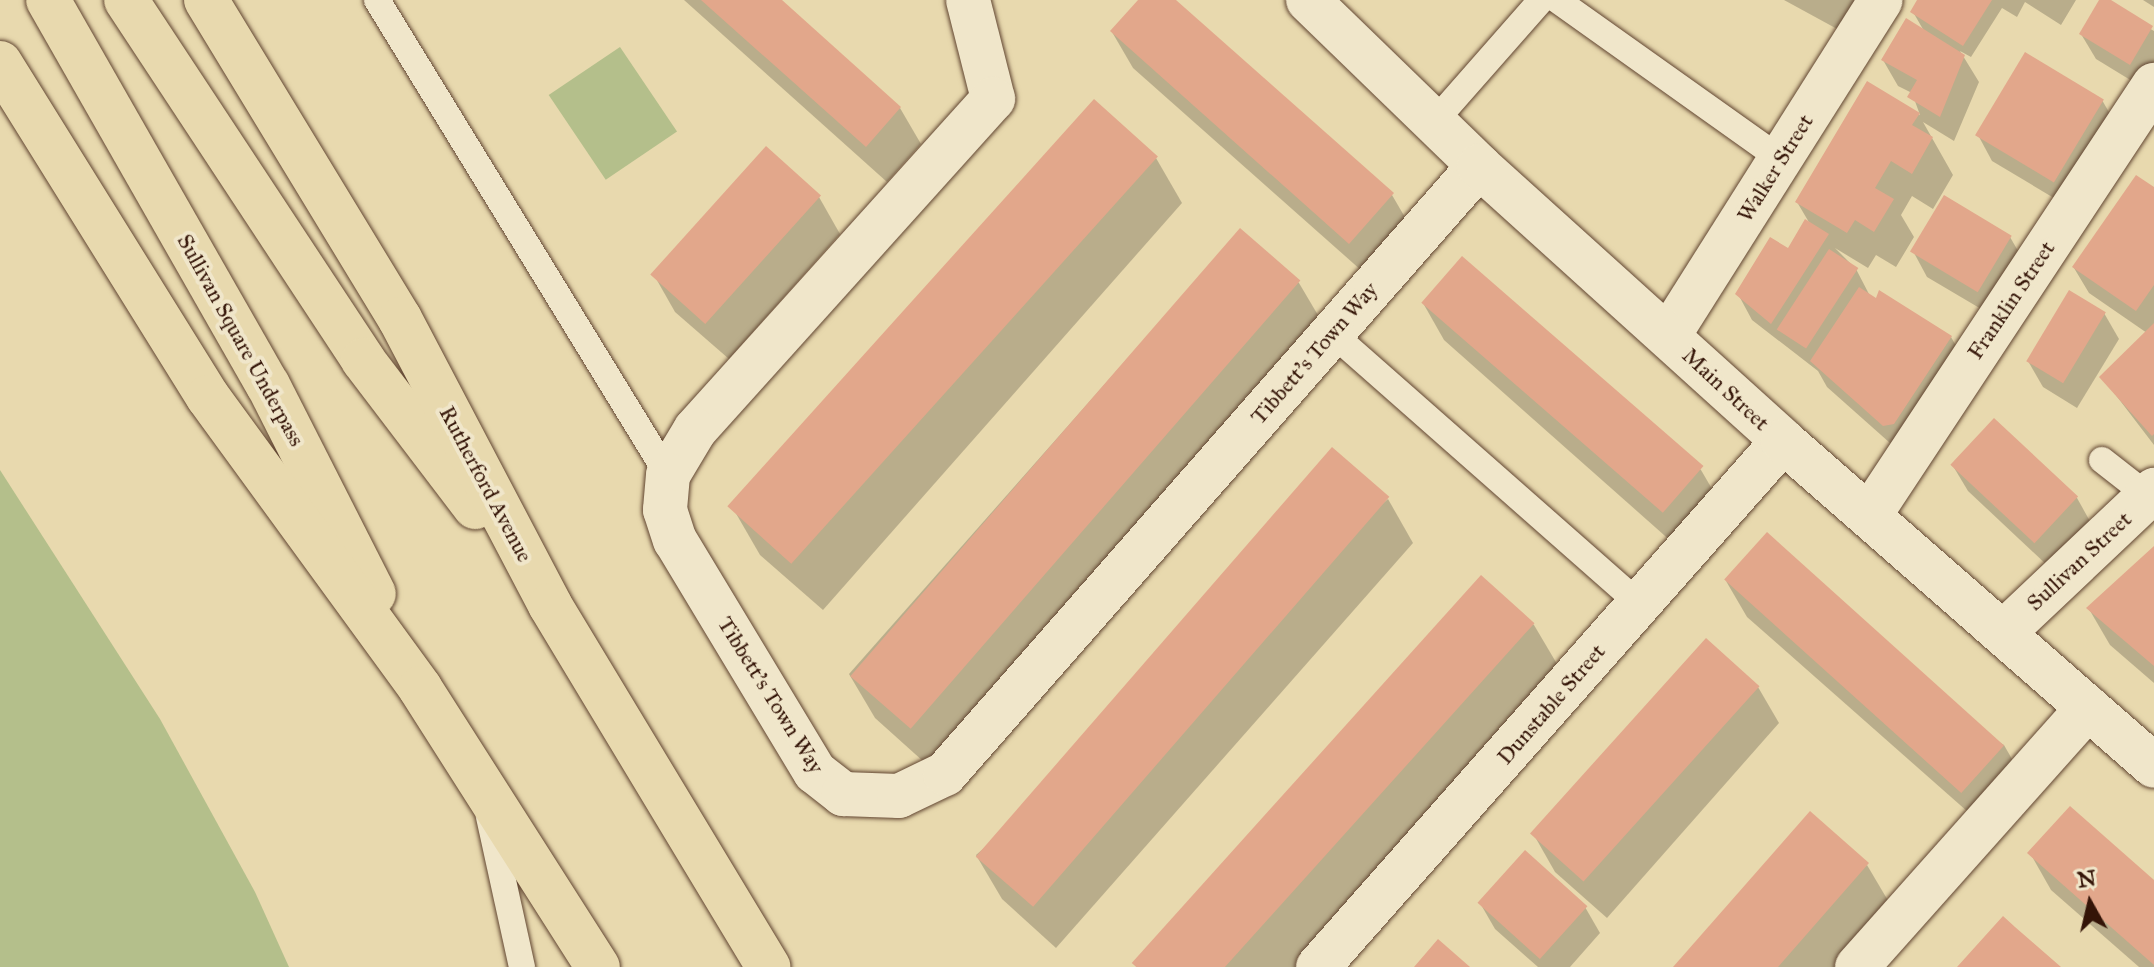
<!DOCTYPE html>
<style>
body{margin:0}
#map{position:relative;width:2154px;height:967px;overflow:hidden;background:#e8d9ae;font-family:"IM FELL Great Primer",serif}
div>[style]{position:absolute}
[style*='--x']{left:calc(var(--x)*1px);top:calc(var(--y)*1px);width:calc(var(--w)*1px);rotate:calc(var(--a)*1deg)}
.green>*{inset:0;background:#b4bf8b;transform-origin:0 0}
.shadow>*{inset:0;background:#0003}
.building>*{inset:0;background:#e2a78b;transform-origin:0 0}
.roads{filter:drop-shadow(0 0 2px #614531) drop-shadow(0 0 2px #614531)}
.lane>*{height:26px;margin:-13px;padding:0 13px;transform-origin:13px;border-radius:13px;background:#f0e6ca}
.street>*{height:44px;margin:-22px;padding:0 22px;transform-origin:22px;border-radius:22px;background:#f0e6ca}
.secondary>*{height:44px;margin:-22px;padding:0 22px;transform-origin:22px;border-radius:22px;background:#f0e6ca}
.primary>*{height:44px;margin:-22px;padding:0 22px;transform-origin:22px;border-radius:22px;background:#e8d9ae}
span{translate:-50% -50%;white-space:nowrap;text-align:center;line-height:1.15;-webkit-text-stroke:8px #f0e6ca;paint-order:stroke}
.street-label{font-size:22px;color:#341407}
.north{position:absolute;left:2050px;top:863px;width:80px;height:80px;-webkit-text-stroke:6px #f0e6ca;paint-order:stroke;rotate:352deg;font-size:22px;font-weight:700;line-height:32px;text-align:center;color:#341407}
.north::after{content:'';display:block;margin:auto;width:28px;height:36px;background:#341407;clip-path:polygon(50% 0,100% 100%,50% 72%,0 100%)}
</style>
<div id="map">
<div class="green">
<div style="left:620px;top:47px;width:102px;height:86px;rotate:56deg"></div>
<div style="clip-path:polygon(0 470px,160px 719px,255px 892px,289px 967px,0 967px)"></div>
</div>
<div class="shadow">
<div style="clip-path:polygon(684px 0,779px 0,900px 108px,921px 144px,887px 182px)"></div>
<div style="clip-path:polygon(1140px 0,1173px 0,1392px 195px,1413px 231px,1371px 279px,1133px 68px,1112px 32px)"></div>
<div style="clip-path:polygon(1784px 0,1855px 0,1839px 30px)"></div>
<div style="clip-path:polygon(1920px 0,2076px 0,2061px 25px,2025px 2px,2017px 17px,2002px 8px,1971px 57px,1960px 51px,1979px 82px,1954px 141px,1923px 122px,1953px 175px,1933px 209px,1912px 196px,1901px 215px,1914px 237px,1896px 267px,1876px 255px,1868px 268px,1835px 248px,1856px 269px,1870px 296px,1951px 337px,1966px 363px,1899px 451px,1827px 387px,1818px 371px,1752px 320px,1738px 294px,1788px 250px,1810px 224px,1797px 202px,1868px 84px,1920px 115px,1912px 93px,1898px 86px,1883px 60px,1924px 31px,1913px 12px)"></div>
<div style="clip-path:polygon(2101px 0,2154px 31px,2154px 75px,2145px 89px,2096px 59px,2081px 34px)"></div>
<div style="clip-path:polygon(2143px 0,2154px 0,2154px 7px)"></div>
<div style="clip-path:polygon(2102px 100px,2117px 126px,2069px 207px,1992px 161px,1978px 135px)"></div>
<div style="clip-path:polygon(1156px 158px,1182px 203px,823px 610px,760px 555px,734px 510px)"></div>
<div style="clip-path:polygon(2154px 189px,2154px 445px,2102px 377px,2147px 333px,2089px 293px,2074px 268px)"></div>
<div style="clip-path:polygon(819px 197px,840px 234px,729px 359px,675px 312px,654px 275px)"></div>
<div style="clip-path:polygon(1240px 231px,1299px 283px,1325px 327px,934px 771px,875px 718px,849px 674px)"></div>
<div style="clip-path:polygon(2010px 237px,2025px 263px,1993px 316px,1927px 277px,1913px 251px)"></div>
<div style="clip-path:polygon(1462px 258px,1701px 470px,1722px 506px,1682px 551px,1444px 340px,1423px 303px)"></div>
<div style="clip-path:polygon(2104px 313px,2119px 339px,2077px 408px,2043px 387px,2028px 361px)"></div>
<div style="clip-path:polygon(1953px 466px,2077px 498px,2091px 523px,2050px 568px,1968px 491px)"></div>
<div style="clip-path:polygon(1388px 499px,1413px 543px,1056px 948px,1002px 899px,976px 855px)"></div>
<div style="clip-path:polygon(2154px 549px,2154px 683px,2110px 645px,2089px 609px)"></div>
<div style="clip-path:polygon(1481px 578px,1534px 625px,1560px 669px,1297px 967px,1138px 967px)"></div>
<div style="clip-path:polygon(1726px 581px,2004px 745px,2025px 782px,1985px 827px,1747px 617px)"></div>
<div style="clip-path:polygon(1758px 687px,1779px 723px,1607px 918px,1555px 872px,1534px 835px)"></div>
<div style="clip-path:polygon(2030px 853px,2154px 883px,2154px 967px,2139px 967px,2051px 890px)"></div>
<div style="clip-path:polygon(1867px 865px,1893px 909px,1842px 967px,1675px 967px)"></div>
<div style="clip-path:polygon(1480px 903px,1585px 907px,1600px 933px,1570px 967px,1538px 967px,1495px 929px)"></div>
</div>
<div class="building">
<div style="clip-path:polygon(701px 0,782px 0,901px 107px,866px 147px)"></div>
<div style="clip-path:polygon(1138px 0,1176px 0,1394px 193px,1349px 244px,1110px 31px)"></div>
<div style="clip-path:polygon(1917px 0,1992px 0,1963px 46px,1910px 12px)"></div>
<div style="clip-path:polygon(2099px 0,2111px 0,2153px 26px,2130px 65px,2079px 34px)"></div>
<div style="clip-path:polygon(1906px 18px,1965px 55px,1940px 117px,1907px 97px,1917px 80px,1881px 60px)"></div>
<div style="left:2025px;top:52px;width:92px;height:97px;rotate:31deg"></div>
<div style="clip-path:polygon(1867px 81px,1920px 113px,1912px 125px,1933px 137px,1912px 174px,1891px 161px,1875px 188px,1894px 199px,1874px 232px,1855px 220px,1847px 233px,1795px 202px)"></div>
<div style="left:1094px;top:99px;width:86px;height:548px;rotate:42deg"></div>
<div style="left:766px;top:146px;width:74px;height:173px;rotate:42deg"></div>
<div style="clip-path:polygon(2136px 175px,2154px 187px,2154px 285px,2136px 311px,2072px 267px)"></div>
<div style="left:1944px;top:195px;width:79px;height:66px;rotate:31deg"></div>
<div style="clip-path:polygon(1805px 219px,1829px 234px,1771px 324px,1735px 294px,1770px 237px,1788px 248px)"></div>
<div style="left:1240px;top:228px;width:80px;height:594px;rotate:41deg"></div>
<div style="left:1829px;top:249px;width:35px;height:96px;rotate:33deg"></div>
<div style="left:1462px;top:256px;width:320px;height:62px;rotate:41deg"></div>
<div style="clip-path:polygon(1859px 287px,1876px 298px,1879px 290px,1952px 336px,1894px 424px,1883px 426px,1810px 361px)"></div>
<div style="left:2069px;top:290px;width:43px;height:83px;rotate:31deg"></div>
<div style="clip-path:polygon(2154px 323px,2154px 434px,2152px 436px,2099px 377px)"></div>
<div style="left:1994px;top:418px;width:115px;height:64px;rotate:43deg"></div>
<div style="left:1332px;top:447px;width:76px;height:543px;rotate:41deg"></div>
<div style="left:1767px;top:532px;width:319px;height:64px;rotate:42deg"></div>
<div style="clip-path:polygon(2154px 546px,2154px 666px,2086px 608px)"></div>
<div style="left:1481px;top:575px;width:72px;height:522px;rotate:42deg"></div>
<div style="left:1706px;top:638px;width:72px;height:263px;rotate:42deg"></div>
<div style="clip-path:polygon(2070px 806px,2154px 880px,2154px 965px,2027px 853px)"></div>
<div style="clip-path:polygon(1810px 811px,1869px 863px,1778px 967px,1673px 967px)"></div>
<div style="left:1525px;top:850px;width:84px;height:71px;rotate:42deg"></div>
<div style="clip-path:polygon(2003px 916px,2015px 927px,2061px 967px,1957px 967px)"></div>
<div style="clip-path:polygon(1438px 939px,1470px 967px,1414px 967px)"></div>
</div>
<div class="roads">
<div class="lane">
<div style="--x:377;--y:0;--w:557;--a:58.51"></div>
<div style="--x:1557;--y:0;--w:275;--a:35.4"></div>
<div style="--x:1434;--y:122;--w:162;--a:-48.7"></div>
<div style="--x:1332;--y:333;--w:409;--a:41.4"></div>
<div style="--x:2102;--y:460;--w:58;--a:38"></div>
<div style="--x:489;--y:817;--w:154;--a:77.6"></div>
</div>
<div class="street">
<div style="--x:968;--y:0;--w:102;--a:75.8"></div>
<div style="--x:993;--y:99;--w:445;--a:132"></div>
<div style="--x:695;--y:430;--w:52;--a:121"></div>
<div style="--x:668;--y:475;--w:35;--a:95"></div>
<div style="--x:665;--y:510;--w:32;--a:72"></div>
<div style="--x:675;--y:540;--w:271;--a:58.9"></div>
<div style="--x:815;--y:772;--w:36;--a:38"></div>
<div style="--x:843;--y:794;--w:56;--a:2"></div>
<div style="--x:899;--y:796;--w:51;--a:-25.6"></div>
<div style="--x:945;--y:774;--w:809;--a:-48.71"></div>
<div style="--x:1669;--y:335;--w:396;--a:-57.7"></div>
<div style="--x:1869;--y:516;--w:517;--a:-56.53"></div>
<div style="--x:2004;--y:632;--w:207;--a:-43.4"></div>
<div style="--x:1318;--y:967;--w:702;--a:-48.52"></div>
<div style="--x:1857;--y:967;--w:347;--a:-48.3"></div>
</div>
<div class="secondary">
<div style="--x:1308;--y:0;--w:238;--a:44.1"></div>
<div style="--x:1479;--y:166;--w:410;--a:42.1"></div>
<div style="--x:1783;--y:441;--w:493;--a:41.2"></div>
</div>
<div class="primary">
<div style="--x:48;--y:0;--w:443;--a:60.3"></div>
<div style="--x:268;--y:385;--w:234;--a:63.1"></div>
<div style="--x:126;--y:0;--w:431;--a:56.6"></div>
<div style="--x:363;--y:360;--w:185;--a:52.7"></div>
<div style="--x:206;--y:0;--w:373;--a:58.7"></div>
<div style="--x:400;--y:319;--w:323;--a:62.3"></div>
<div style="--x:550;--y:605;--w:423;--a:58.9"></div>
<div style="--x:0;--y:63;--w:393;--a:58.1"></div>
<div style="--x:208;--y:397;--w:360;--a:53.9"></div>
<div style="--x:420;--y:688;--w:331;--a:57.5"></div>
</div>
</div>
<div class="street-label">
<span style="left:1775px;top:168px;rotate:-58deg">Walker Street</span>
<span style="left:2011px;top:300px;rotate:-56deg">Franklin Street</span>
<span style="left:241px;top:340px;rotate:61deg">Sullivan Square Underpass</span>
<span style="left:1314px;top:353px;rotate:-49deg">Tibbett's Town Way</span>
<span style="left:1726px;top:389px;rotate:43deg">Main Street</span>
<span style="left:486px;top:484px;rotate:62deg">Rutherford Avenue</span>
<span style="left:2079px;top:561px;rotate:-43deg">Sullivan Street</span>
<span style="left:771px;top:695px;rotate:58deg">Tibbett's Town Way</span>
<span style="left:1551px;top:704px;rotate:-49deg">Dunstable Street</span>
</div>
<div class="north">N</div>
</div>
